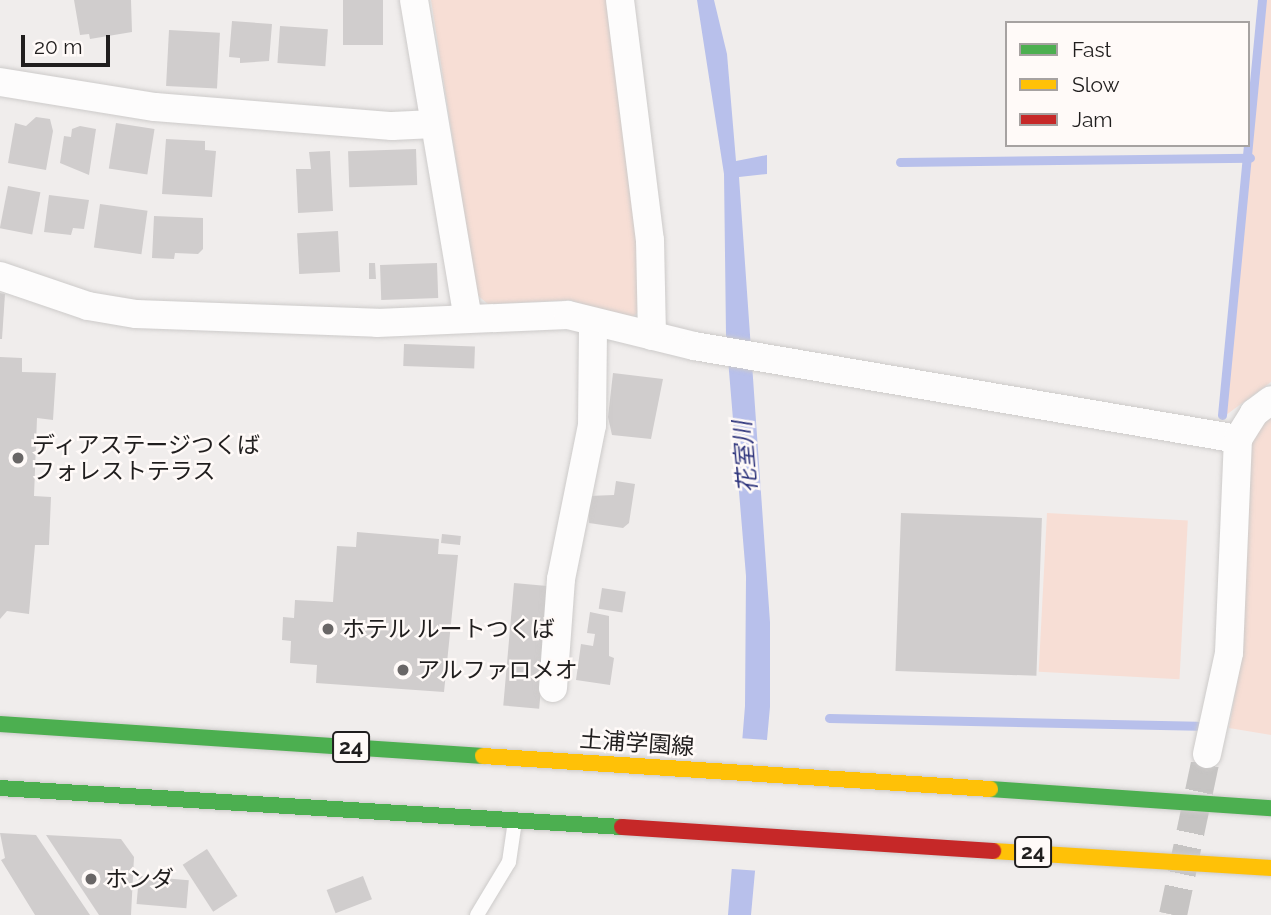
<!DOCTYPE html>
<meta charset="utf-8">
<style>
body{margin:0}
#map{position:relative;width:1271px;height:915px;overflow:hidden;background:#f0edec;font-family:Raleway,"Noto Sans JP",sans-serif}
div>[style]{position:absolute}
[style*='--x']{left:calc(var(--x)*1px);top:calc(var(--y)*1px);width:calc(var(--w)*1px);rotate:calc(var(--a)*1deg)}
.green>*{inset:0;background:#f7ded5;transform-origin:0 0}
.water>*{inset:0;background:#b8c0eb}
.pier>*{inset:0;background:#f0edec;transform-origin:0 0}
.stream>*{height:9px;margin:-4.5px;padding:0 4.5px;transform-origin:4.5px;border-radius:4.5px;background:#b8c0eb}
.building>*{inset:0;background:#d0cdcd;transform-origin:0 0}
.street-tunnel>*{height:28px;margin-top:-14px;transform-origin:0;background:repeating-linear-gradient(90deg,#c6c4c3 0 28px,transparent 0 42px)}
.roads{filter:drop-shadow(0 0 2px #cdcbca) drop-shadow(0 0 2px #cdcbca)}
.lane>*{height:14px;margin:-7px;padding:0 7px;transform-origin:7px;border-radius:7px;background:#fdfcfc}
.street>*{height:28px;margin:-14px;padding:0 14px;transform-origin:14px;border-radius:14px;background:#fdfcfc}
.fast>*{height:16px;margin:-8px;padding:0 8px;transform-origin:8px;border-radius:8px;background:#4caf50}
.slow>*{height:16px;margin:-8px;padding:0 8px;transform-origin:8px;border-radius:8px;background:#ffc107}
.jam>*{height:16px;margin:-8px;padding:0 8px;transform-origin:8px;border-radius:8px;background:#c62828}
.dots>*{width:19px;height:19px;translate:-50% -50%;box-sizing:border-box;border:4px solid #fffaf8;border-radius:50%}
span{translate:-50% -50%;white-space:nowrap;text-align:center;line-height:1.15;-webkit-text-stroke:5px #fffaf8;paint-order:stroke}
.shield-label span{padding:2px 5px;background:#fffaf8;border:2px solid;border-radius:5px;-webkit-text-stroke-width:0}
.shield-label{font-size:21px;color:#201e1e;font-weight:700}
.poi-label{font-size:23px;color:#201e1e}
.left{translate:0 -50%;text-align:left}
.street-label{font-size:23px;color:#201e1e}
.water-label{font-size:24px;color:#2e347c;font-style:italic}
.legend{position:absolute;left:1005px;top:21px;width:245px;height:126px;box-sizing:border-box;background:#fffaf8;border:2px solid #a6a2a1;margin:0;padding:9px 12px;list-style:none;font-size:21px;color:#201e1e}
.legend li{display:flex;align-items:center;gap:14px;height:35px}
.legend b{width:35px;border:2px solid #a6a2a1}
.scale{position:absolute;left:21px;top:35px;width:89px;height:32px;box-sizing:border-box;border:4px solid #201e1e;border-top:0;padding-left:9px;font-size:21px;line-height:24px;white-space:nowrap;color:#201e1e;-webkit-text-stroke:5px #fffaf8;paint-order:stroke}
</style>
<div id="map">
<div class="green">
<div style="clip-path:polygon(431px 0,610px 0,625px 77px,641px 310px,630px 319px,570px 300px,488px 304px,477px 295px)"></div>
<div style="clip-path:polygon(1266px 0,1271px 0,1271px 382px,1226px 415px)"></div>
<div style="clip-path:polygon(1271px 417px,1271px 735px,1229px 728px,1243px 649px,1252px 436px)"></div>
<div style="left:1047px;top:513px;width:141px;height:159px;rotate:3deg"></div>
</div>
<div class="water">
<div style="clip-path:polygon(697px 0,714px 0,727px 54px,736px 161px,767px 155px,767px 174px,739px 177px,770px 622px,770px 707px,751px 915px,728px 915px,745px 706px,746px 576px,726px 335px,724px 174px)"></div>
</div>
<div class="pier">
<div style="left:738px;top:738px;width:32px;height:131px;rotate:4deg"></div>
</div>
<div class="stream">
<div style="--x:900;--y:162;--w:350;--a:-0.7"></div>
<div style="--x:1222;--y:415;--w:417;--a:-84.5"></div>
<div style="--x:829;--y:718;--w:368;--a:1.2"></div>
</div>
<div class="building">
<div style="clip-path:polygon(74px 0,131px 0,132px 32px,90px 39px,89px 34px,80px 35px)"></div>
<div style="left:343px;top:0;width:40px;height:45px"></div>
<div style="clip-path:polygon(232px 21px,272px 24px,269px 61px,240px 63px,240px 58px,229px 57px)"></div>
<div style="left:280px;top:26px;width:48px;height:37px;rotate:4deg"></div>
<div style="left:169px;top:30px;width:51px;height:56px;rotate:3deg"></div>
<div style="clip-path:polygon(36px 117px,50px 119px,53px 131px,46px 170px,8px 163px,15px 123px,26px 126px)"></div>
<div style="left:116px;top:123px;width:39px;height:46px;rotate:9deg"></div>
<div style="clip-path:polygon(80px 126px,96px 129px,89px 175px,60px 163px,64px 136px,71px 137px,72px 129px)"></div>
<div style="clip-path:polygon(166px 139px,205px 141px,205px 150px,216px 151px,212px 197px,162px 194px)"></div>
<div style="left:416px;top:149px;width:36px;height:68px;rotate:88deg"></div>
<div style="clip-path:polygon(330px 151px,333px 211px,298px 213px,296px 169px,311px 169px,309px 152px)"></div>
<div style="left:8px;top:186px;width:33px;height:43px;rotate:11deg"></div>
<div style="clip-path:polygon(49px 195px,89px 200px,84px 229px,73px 228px,71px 235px,44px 232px)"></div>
<div style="left:100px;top:204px;width:48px;height:44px;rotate:8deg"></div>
<div style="clip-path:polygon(154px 216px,203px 218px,203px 249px,198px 254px,175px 253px,174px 259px,152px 258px)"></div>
<div style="left:338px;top:231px;width:41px;height:41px;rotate:87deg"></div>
<div style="clip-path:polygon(369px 263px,375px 263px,376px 279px,369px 279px)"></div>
<div style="left:437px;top:263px;width:35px;height:57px;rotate:88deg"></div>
<div style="clip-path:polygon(0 293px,5px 294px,2px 339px,0 339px)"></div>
<div style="left:404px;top:344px;width:71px;height:22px;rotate:2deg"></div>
<div style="clip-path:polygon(0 357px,22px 358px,22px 372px,56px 373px,53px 420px,37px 418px,34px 496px,51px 497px,49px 545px,35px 545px,29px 614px,7px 611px,0 619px)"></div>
<div style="clip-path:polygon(613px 373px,663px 379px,651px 439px,612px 435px,608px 417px)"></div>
<div style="clip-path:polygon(616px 481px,635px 484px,629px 523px,623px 528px,589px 523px,588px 496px,614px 495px)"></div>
<div style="left:901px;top:513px;width:141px;height:158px;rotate:2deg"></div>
<div style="clip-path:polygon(357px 532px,439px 539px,438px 554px,458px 555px,444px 692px,316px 683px,317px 665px,290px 663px,291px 641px,282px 640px,283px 617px,294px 618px,295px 600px,333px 602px,337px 546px,356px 547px)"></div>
<div style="left:442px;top:534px;width:19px;height:9px;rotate:6deg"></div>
<div style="left:514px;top:583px;width:36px;height:123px;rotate:5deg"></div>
<div style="left:602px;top:588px;width:24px;height:21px;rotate:9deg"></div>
<div style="clip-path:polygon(590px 612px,609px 616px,609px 656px,614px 658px,610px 685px,576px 680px,581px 644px,593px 646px,595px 634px,587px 633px)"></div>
<div style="clip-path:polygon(0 833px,36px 835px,90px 915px,35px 915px,1px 860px,5px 858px)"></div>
<div style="clip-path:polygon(46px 835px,121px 839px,134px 857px,131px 915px,99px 915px)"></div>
<div style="left:207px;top:849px;width:56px;height:29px;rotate:57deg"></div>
<div style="left:139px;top:876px;width:50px;height:28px;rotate:5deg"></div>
<div style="left:363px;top:876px;width:25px;height:39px;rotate:69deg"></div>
</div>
<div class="street-tunnel">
<div style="--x:1173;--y:915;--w:165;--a:-78.1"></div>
</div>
<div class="roads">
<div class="lane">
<div style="--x:477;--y:915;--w:62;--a:-58.9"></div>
<div style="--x:509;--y:862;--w:41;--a:-81.7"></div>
</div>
<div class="street">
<div style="--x:414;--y:0;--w:323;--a:80.4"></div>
<div style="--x:620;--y:0;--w:242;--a:82.9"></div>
<div style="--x:650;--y:240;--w:96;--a:88.8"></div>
<div style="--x:0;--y:82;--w:157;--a:9.2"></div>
<div style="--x:155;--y:107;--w:238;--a:4.6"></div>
<div style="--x:392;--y:126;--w:42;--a:-2.7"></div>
<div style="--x:0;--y:276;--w:93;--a:18.8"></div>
<div style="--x:88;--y:306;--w:49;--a:9.5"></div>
<div style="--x:136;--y:314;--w:241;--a:2.1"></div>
<div style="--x:377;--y:323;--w:191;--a:-2.4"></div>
<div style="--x:568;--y:315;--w:130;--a:13.8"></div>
<div style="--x:694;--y:346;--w:552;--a:9.7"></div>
<div style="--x:553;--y:688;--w:109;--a:-85.8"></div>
<div style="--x:561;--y:579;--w:157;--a:-78.6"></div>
<div style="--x:592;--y:425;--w:103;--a:-89.4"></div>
<div style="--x:1207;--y:754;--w:103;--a:-77.7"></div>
<div style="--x:1229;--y:653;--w:214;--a:-87.6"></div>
<div style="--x:1238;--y:439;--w:31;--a:-58"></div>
<div style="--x:1254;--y:413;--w:21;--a:-37"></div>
</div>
<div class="fast">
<div style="--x:0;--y:724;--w:484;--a:3.8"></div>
<div style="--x:0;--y:788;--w:623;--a:3.59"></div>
<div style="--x:990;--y:789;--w:282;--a:3.9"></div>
</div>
<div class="slow">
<div style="--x:483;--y:756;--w:508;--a:3.72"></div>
<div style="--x:993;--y:851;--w:279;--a:3.5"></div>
</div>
<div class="jam">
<div style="--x:622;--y:827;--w:372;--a:3.7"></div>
</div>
</div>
<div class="dots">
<div style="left:18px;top:458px;background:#696666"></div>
<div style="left:328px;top:629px;background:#696666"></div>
<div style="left:403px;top:670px;background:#696666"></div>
<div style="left:91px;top:879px;background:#696666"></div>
</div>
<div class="shield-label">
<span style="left:351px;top:747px">24</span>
<span style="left:1033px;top:852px">24</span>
</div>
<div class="poi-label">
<span class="left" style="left:32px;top:458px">ディアステージつくば<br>フォレストテラス</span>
<span class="left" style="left:342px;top:629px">ホテル ルートつくば</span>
<span class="left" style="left:417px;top:670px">アルファロメオ</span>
<span class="left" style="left:105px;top:879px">ホンダ</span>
</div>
<div class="street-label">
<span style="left:637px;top:743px;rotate:4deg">土浦学園線</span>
</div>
<div class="water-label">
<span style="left:745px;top:457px;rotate:-95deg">花室川</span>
</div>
<ul class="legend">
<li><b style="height:9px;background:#4caf50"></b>Fast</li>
<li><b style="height:9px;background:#ffc107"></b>Slow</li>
<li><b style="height:9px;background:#c62828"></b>Jam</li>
</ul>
<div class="scale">20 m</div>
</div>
